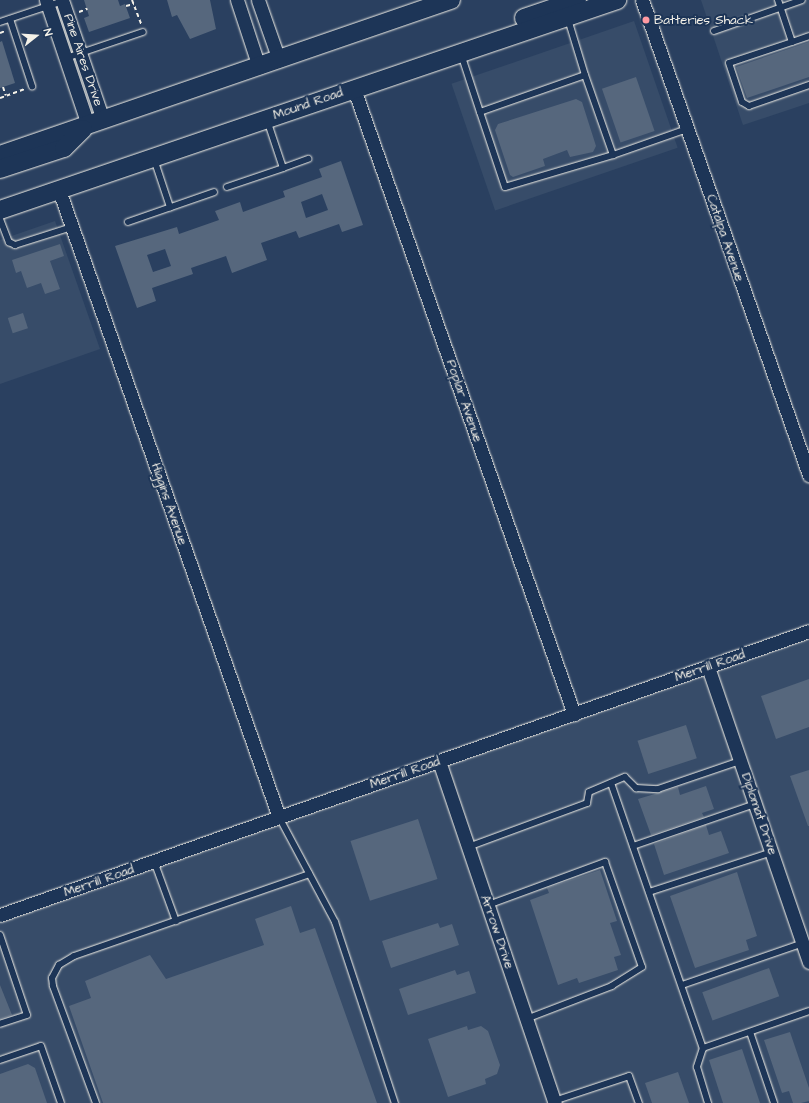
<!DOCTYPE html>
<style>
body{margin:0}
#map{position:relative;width:809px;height:1103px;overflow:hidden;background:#2a4060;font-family:"Architects Daughter",sans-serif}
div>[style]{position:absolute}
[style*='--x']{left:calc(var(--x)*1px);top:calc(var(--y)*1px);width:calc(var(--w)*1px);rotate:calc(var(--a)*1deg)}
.built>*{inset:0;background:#374c69;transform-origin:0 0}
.building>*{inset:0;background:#56677d;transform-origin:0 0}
.path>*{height:2px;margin-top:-1px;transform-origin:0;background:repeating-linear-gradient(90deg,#f4f1e8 0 4px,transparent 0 7px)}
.roads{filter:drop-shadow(0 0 1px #f4f1e8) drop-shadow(0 0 1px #f4f1e8)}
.lane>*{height:6px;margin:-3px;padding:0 3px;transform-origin:3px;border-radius:3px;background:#1d3557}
.street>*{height:13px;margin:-6.5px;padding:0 6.5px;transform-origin:6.5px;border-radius:6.5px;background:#1d3557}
.secondary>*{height:18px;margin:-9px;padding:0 9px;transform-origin:9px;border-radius:9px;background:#1d3557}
.dots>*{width:11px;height:11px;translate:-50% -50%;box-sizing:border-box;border:2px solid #1d3557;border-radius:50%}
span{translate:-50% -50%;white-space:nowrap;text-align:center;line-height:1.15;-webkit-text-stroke:4px #1d3557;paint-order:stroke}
.poi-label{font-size:13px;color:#f4f1e8}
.left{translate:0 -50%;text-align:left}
.street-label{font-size:13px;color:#f4f1e8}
.north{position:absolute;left:16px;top:16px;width:40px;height:40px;-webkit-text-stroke:3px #1d3557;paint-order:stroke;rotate:73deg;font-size:11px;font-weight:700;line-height:16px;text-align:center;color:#f4f1e8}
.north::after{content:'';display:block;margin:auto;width:14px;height:18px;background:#f4f1e8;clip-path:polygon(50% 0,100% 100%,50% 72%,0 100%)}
</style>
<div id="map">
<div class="built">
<div style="clip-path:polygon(701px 0,809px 0,809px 103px,743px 125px)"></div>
<div style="left:634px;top:21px;width:134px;height:193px;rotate:71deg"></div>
<div style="clip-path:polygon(55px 221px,100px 349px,0 384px,0 240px)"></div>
<div style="clip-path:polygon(809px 641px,809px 1103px,0 1103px,0 924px)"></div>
</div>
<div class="building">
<div style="clip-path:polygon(84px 0,118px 0,120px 6px,125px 4px,130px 18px,89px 32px,84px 18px,89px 16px)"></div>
<div style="clip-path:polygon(167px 0,210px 0,216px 29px,190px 39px,177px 15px,172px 17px)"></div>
<div style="clip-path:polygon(2px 41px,15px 83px,0 88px,0 42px)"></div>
<div style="clip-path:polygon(809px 42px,809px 77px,747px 98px,736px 67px)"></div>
<div style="left:636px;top:77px;width:57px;height:36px;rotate:71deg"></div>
<div style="clip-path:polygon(576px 99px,582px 102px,596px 146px,593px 152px,570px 157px,567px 150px,543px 159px,545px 166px,513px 177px,510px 175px,495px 130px,498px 124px)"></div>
<div style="clip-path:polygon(evenodd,341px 161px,363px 225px,342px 232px,339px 224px,299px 238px,296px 231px,261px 243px,267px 260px,232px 273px,226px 256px,191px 268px,193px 274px,152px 288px,156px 301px,137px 308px,115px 246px,177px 227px,179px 234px,219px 220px,215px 211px,240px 202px,243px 212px,285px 197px,283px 191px,322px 177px,319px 169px,341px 161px,322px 194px,328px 210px,306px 218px,301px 202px,322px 194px,341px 161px,165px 249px,171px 266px,153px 272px,147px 255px,165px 249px)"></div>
<div style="clip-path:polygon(60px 244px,64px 256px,50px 261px,60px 289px,45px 294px,41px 283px,27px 288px,21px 271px,16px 273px,12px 260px)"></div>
<div style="left:23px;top:313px;width:16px;height:16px;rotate:72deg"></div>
<div style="clip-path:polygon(809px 679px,809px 727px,776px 739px,761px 696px)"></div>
<div style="left:686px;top:725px;width:35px;height:51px;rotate:72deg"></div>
<div style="clip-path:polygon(809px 770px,809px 826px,808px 826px,790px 776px)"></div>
<div style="clip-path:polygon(706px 786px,714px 809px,702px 813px,704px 817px,651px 835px,638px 799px,678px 787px,680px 795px)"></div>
<div style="left:418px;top:819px;width:63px;height:71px;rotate:72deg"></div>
<div style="clip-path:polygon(706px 825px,709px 835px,721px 831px,729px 853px,664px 875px,654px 844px)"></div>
<div style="clip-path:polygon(600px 870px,617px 921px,610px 923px,621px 955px,614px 957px,618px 970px,579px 983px,577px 978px,558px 985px,530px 900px,549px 893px,547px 888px)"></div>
<div style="clip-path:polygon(737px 872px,757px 936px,746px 940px,749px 950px,695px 968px,670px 896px)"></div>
<div style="clip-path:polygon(291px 906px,300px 933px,315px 928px,377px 1103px,103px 1103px,69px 1006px,91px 998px,85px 981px,150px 955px,166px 979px,264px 945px,255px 919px)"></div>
<div style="clip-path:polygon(438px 923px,440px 928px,452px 924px,459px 945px,391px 968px,382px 941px)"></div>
<div style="left:769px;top:968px;width:30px;height:71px;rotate:70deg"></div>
<div style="clip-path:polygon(455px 970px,457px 975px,469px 971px,476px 993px,408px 1015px,399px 989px)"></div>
<div style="clip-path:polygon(0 985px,12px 1015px,0 1019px)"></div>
<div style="clip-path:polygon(467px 1026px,468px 1030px,481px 1026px,488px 1031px,500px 1065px,497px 1074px,485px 1079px,486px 1084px,448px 1097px,428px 1039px)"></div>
<div style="clip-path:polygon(790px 1032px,809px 1088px,809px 1101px,801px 1103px,793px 1103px,789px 1091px,782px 1093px,764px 1040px)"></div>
<div style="clip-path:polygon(742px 1049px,760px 1103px,723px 1103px,709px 1060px)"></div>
<div style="clip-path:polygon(28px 1064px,35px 1068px,47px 1103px,0 1103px,0 1074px)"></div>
<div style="clip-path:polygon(678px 1072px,689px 1103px,652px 1103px,645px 1083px)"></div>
</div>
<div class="path">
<div style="--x:132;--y:0;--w:26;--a:69"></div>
<div style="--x:126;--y:6;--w:8;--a:-14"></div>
<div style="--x:79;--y:12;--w:9;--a:-21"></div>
<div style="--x:0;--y:33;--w:5;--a:-22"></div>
<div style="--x:3;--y:87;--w:9;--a:72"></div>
<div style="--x:0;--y:98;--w:27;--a:-20"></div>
</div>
<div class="roads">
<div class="lane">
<div style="--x:778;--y:0;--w:44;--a:71.6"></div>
<div style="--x:792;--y:42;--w:66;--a:161.6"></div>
<div style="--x:729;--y:63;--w:41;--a:71.6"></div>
<div style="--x:742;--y:102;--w:8;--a:30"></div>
<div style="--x:749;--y:106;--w:64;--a:-19.3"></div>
<div style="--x:10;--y:19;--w:71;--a:71.8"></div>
<div style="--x:0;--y:22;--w:66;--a:-18.4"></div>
<div style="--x:714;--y:31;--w:93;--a:-19.4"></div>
<div style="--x:792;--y:42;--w:18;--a:-19"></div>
<div style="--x:461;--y:54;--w:61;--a:71.9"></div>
<div style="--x:480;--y:112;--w:111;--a:-19.4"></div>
<div style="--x:585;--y:75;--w:59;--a:-106.9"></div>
<div style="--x:66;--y:58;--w:81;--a:-18.7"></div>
<div style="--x:585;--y:75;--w:85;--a:70.7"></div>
<div style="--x:613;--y:155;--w:78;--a:-19.4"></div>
<div style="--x:480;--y:112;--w:79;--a:71.6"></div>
<div style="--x:505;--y:187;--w:113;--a:-16.5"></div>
<div style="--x:154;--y:159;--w:51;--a:71.6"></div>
<div style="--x:283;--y:168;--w:27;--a:-20"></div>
<div style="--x:227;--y:187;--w:59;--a:-18.7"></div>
<div style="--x:283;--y:168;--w:51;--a:-108.4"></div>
<div style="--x:0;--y:219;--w:25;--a:69"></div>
<div style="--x:9;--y:242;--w:7;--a:27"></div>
<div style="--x:15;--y:245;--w:60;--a:-17.5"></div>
<div style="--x:128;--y:222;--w:91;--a:-19.2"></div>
<div style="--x:611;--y:783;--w:281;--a:70.9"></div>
<div style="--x:703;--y:1048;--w:20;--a:108"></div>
<div style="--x:697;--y:1067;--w:38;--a:73"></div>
<div style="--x:279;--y:817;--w:119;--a:61.9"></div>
<div style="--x:335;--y:922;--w:191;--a:71.7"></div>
<div style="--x:633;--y:846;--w:129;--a:-19"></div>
<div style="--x:468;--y:847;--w:127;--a:-20.3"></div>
<div style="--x:587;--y:803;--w:11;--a:-80"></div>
<div style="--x:589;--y:792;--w:39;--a:-23"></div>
<div style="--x:625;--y:777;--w:16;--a:45"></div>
<div style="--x:636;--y:788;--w:22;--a:3"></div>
<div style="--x:658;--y:789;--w:87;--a:-18.9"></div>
<div style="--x:154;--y:861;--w:64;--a:69.9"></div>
<div style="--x:649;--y:892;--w:129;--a:-18"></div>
<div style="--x:488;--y:905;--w:125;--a:-20.2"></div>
<div style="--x:605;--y:862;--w:111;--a:70.6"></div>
<div style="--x:642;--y:967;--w:36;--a:148"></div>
<div style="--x:612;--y:986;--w:92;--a:159"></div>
<div style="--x:0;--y:935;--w:84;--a:71.4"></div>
<div style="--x:27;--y:1015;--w:28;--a:162"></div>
<div style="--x:682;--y:985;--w:128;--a:-19.1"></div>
<div style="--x:750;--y:1032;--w:75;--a:71.3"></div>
<div style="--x:703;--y:1048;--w:112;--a:-19.2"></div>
<div style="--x:0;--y:1060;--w:43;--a:-18.9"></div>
<div style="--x:41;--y:1046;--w:60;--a:70.7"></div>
<div style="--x:554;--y:1101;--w:79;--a:-18.4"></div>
<div style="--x:629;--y:1076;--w:29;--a:70"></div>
<div style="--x:96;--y:1103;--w:125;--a:-110.2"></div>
<div style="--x:53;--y:986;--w:8;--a:-97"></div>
<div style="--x:52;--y:978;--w:15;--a:-62"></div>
<div style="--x:59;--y:965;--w:17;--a:-31"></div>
<div style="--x:74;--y:956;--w:249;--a:-19.2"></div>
</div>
<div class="street">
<div style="--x:46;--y:0;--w:132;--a:71.4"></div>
<div style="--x:62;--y:0;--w:127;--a:71.1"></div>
<div style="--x:237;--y:0;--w:71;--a:71.8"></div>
<div style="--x:258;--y:0;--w:64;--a:70.7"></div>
<div style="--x:642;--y:0;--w:504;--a:70.63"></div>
<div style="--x:354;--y:89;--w:663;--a:70.61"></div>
<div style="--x:59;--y:190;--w:664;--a:70.67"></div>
<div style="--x:708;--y:667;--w:312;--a:71.1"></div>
<div style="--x:439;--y:761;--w:361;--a:71.3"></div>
<div style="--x:0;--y:915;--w:857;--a:-19.34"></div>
</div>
<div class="secondary">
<div style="--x:524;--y:18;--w:56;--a:-18.8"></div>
<div style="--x:0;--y:155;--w:477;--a:-19"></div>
<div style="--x:0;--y:169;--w:67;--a:-18.2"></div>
<div style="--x:64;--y:148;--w:27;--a:-45"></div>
<div style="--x:0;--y:210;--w:652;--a:-18.8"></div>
</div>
</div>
<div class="dots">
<div style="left:646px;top:20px;background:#ff9aa2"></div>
</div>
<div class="poi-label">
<span class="left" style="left:654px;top:20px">Batteries Shack</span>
</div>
<div class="street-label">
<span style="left:83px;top:60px;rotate:71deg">Pine Aires Drive</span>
<span style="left:308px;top:104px;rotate:-19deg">Mound Road</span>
<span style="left:725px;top:238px;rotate:71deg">Catalpa Avenue</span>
<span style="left:464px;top:401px;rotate:71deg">Poplar Avenue</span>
<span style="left:169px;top:504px;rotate:71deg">Higgins Avenue</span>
<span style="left:710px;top:666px;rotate:-19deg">Merrill Road</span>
<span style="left:405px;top:773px;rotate:-19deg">Merrill Road</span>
<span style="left:759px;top:814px;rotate:71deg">Diplomat Drive</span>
<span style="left:99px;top:881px;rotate:-19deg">Merrill Road</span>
<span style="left:497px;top:932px;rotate:71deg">Arrow Drive</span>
</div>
<div class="north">N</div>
</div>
